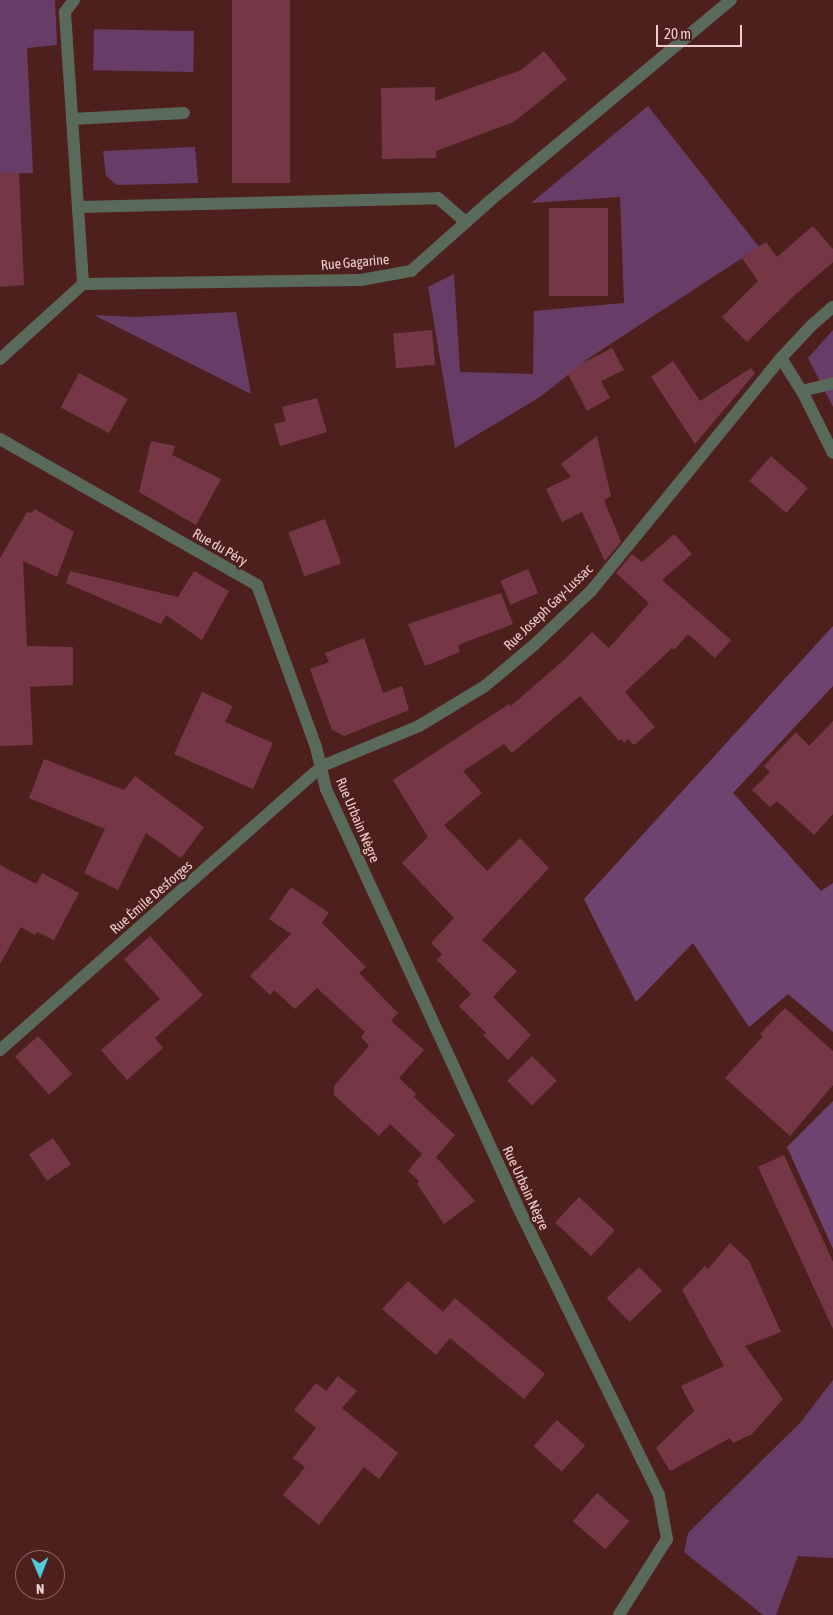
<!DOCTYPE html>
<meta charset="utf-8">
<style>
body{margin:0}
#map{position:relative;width:833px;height:1615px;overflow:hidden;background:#4e201d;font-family:"Asap Condensed",sans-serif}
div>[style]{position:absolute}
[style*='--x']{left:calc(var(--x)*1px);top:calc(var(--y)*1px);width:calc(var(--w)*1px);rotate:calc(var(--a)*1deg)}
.green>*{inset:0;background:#673d68;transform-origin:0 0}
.forest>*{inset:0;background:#6f4370}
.building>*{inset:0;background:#753746;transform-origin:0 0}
.lane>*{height:12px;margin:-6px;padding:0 6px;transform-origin:6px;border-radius:6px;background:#5a6a5a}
.street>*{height:12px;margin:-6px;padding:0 6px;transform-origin:6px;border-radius:6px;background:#5a6a5a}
span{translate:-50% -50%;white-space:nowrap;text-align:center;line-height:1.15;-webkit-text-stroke:5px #4e201d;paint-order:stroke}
.street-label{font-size:14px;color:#eecfcc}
.north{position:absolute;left:15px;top:1550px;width:50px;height:50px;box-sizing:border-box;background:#4e201d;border:1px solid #8e6663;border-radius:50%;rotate:179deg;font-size:14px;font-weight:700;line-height:20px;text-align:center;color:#eecfcc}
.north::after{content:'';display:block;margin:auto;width:18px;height:22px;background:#52cbd9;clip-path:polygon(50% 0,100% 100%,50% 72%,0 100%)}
.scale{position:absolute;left:656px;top:25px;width:86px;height:22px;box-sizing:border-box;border:2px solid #eecfcc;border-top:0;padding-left:6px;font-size:15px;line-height:18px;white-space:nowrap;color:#eecfcc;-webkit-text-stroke:4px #4e201d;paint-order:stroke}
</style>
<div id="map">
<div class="green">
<div style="clip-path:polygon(0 0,55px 0,57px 45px,27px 48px,33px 173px,0 174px)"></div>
<div style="left:194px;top:31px;width:41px;height:100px;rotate:91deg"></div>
<div style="clip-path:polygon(648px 106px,759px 247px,589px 358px,540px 397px,455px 448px,428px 287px,454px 274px,460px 372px,533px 374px,534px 311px,624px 303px,620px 197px,531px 203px)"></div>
<div style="clip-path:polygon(195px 147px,198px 183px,117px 185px,106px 176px,103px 151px)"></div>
<div style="clip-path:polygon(236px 312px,251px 394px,94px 315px,133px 317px)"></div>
<div style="clip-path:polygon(833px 330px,833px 407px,808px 358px)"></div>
<div style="clip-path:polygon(833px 1380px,833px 1558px,798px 1556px,776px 1615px,763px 1615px,684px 1552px,688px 1533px,800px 1423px)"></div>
</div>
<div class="forest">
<div style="clip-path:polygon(833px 626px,833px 686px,733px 793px,821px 891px,833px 883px,833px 1032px,788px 994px,749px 1027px,693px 943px,636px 1002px,584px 899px)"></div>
<div style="clip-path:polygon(833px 1101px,833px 1249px,787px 1147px)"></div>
</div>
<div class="building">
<div style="left:232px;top:0;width:58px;height:183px"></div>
<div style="clip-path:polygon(544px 51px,567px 79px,514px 122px,436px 151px,436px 158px,382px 159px,381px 88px,435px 87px,435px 101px,521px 70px)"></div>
<div style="clip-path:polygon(19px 172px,24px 285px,0 287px,0 173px)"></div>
<div style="left:549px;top:208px;width:59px;height:88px"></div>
<div style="clip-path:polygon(813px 226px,833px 249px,833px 262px,796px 294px,747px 342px,722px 317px,758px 281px,742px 258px,766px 242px,777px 257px)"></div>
<div style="left:432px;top:330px;width:35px;height:39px;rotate:85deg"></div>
<div style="clip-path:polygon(612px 348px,624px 370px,601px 381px,610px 398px,587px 411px,568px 374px,581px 364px)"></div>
<div style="clip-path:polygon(673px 361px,700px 401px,751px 368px,755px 373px,695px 444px,651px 377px)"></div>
<div style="left:79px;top:373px;width:55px;height:39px;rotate:28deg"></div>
<div style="clip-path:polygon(317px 398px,327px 432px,280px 446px,274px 424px,286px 421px,282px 407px)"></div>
<div style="clip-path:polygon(597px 436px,611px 496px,604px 500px,621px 542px,605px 561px,582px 512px,562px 522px,546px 489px,571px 477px,561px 464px)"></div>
<div style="clip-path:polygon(151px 441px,175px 446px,172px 455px,221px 479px,196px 525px,139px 492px)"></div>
<div style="left:771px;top:456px;width:49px;height:33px;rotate:41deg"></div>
<div style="clip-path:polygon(35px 509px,74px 532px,57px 577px,23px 561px,27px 646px,73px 647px,73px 685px,30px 687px,33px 745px,0 746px,0 558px,27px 512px,31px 513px)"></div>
<div style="left:325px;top:519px;width:47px;height:39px;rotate:70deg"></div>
<div style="clip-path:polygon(674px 534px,692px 554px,662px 580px,731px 640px,715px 658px,688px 634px,674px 650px,672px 648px,625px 692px,655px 727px,634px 745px,628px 739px,624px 743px,621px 739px,619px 741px,580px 696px,512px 753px,504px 744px,463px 771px,482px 793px,444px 825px,487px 871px,520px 838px,549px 868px,482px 940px,517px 971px,493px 997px,531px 1035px,508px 1060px,483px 1035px,486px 1033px,459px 1006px,471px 994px,437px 960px,442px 954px,431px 943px,454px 918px,402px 863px,428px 837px,393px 780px,509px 704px,511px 706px,565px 659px,592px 632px,609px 648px,649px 603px,616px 573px,632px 554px,642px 562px)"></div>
<div style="left:528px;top:569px;width:26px;height:30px;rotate:67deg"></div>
<div style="clip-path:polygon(70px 571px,178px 597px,194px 571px,229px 591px,202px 640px,166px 615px,161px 624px,66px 583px)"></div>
<div style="clip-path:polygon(501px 593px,513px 624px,458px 645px,460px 652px,425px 666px,408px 624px)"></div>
<div style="clip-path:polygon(364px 638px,383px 693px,402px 686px,409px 710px,344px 736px,332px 730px,310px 669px,329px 662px,325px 653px)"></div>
<div style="clip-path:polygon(202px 692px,233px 706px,225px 722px,273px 743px,253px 789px,174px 754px)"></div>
<div style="clip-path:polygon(833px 721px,833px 814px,814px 835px,777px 801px,770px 807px,752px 790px,770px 772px,764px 766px,796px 732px,809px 746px)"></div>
<div style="clip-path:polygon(44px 759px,124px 790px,135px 776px,204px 827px,181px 858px,146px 833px,118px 890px,84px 873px,105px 829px,29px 798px)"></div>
<div style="clip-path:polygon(0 865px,36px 884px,42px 873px,79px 893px,54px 940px,37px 932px,35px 935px,21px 927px,0 964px)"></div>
<div style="clip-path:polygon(291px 887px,329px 913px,322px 923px,366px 967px,359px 973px,398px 1013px,391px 1021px,424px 1050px,399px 1078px,416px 1094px,414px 1097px,455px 1135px,436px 1157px,475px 1201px,444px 1224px,417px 1184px,419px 1181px,408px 1171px,422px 1154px,390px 1124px,379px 1136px,334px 1095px,334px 1086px,369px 1046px,361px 1037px,365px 1032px,317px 988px,295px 1009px,274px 990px,270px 995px,250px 976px,291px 934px,269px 919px)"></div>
<div style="clip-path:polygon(150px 936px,203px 995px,155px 1038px,163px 1048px,127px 1080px,101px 1050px,160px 999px,124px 959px)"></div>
<div style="clip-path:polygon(785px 1008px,833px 1051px,833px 1085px,790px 1136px,725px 1078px,763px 1036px,760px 1034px)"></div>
<div style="left:38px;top:1036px;width:51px;height:31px;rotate:48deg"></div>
<div style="left:532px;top:1056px;width:35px;height:35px;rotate:45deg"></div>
<div style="left:53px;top:1138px;width:32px;height:29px;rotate:56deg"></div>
<div style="clip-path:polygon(784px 1155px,833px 1262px,833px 1329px,758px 1167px)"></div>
<div style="left:579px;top:1197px;width:49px;height:35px;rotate:43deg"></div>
<div style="clip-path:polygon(730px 1243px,749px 1261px,781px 1332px,745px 1346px,783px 1399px,752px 1434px,733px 1443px,730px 1438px,670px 1471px,656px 1448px,694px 1411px,681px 1386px,724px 1366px,682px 1290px,705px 1266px,708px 1269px)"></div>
<div style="left:639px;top:1267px;width:33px;height:45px;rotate:46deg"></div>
<div style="clip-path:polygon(408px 1281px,443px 1312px,455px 1298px,545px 1374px,524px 1399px,450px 1338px,436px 1355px,382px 1309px)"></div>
<div style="clip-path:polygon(338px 1376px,357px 1391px,342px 1408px,398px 1453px,379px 1479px,364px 1467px,319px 1525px,283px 1495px,305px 1467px,293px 1458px,316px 1428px,294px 1410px,316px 1383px,326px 1391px)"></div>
<div style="left:557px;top:1420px;width:38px;height:35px;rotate:42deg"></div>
<div style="left:597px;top:1493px;width:43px;height:37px;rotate:41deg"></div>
</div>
<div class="lane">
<div style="--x:74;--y:0;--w:15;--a:127"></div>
<div style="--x:65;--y:12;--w:273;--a:86.2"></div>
<div style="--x:72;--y:119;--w:112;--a:-3.1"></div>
<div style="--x:78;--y:207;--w:360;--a:-1.4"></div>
<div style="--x:438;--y:198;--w:37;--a:41"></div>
<div style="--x:802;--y:391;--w:32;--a:-14"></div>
</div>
<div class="street">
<div style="--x:781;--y:358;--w:39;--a:58"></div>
<div style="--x:802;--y:391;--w:69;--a:63.4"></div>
<div style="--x:0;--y:359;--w:112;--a:-42.1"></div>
<div style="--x:83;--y:284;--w:278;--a:-0.8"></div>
<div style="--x:361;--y:280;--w:51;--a:-10.2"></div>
<div style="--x:411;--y:271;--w:108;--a:-41.6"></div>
<div style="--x:492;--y:199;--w:311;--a:-39.8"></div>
<div style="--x:0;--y:439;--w:296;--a:29.6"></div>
<div style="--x:257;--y:585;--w:172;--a:70"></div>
<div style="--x:316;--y:747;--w:43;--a:76.6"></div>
<div style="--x:326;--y:789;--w:456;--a:65.3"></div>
<div style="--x:516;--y:1203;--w:325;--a:63.9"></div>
<div style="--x:659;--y:1495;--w:45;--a:79.7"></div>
<div style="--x:667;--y:1539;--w:90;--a:122.3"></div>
<div style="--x:0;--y:1050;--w:429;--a:-41.4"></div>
<div style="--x:322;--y:766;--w:105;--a:-22.4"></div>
<div style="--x:419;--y:726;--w:77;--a:-31.2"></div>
<div style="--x:485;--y:686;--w:64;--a:-39.9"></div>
<div style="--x:534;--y:645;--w:79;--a:-43.5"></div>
<div style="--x:591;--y:591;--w:301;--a:-50.8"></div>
<div style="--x:781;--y:358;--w:45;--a:-46.8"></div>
<div style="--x:812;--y:325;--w:28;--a:-41"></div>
</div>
<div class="street-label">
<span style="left:355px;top:262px;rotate:-5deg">Rue Gagarine</span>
<span style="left:220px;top:547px;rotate:30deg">Rue du Péry</span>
<span style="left:548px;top:607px;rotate:-44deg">Rue Joseph Gay-Lussac</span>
<span style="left:358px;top:820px;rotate:67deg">Rue Urbain Nègre</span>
<span style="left:151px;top:897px;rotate:-41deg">Rue Émile Desforges</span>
<span style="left:526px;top:1188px;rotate:65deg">Rue Urbain Nègre</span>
</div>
<div class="north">N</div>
<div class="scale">20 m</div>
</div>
